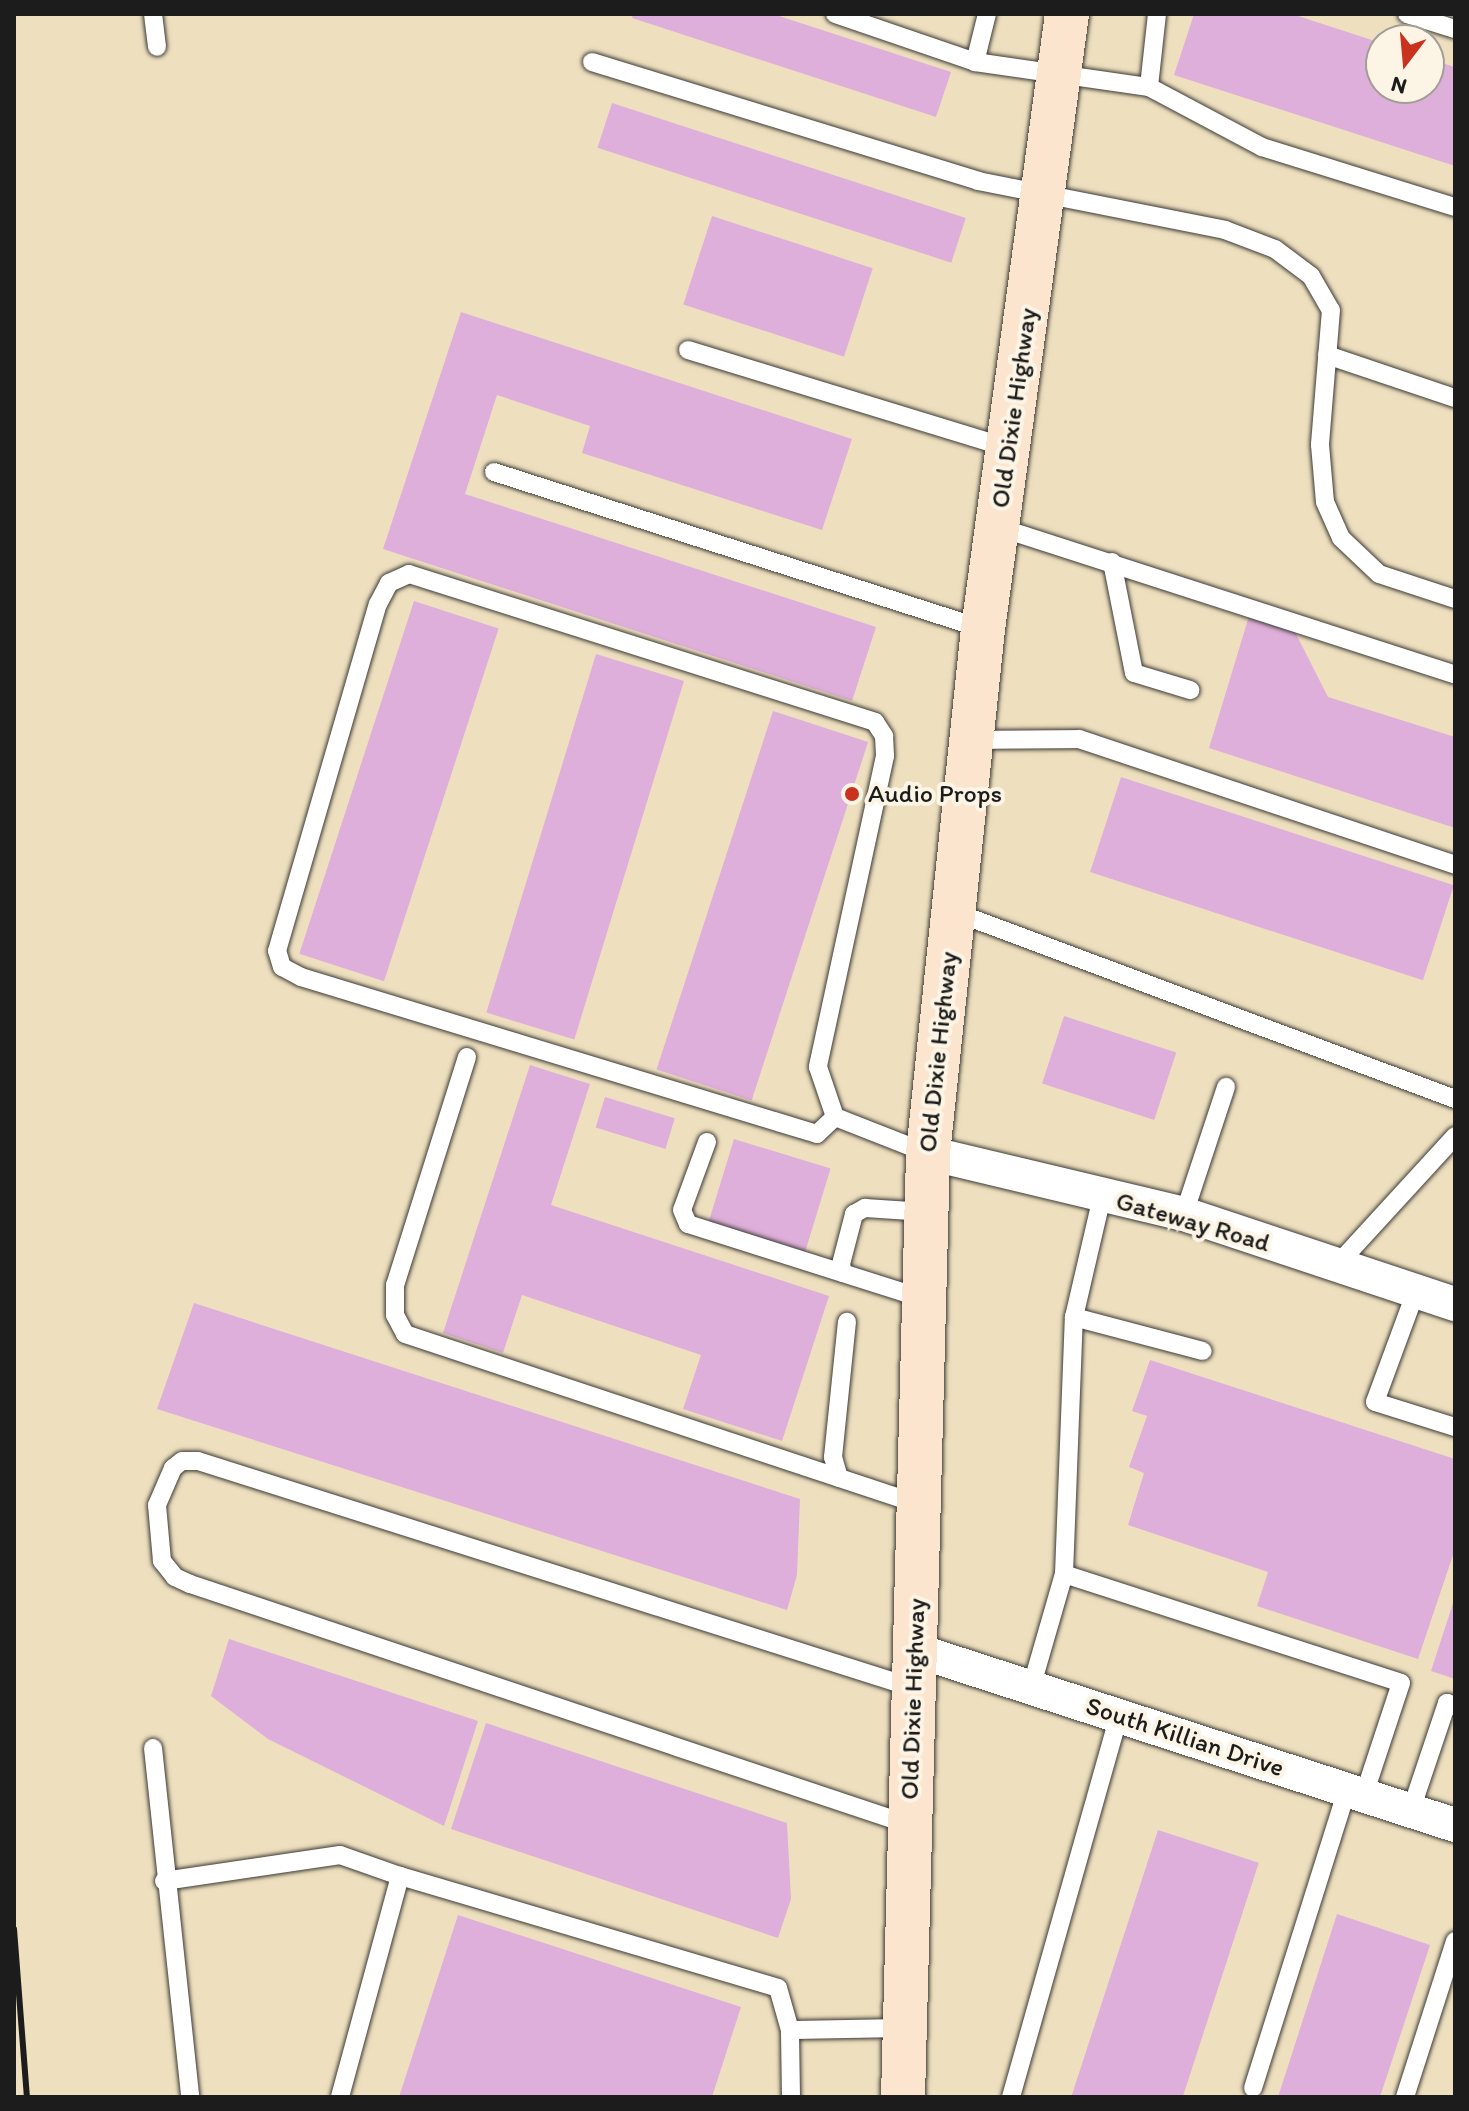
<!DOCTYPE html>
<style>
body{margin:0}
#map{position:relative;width:1469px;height:2111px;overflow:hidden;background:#eee0bf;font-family:Itim,sans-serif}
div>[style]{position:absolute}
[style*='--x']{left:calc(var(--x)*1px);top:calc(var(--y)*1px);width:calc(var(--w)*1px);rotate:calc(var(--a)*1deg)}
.building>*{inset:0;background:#deafda;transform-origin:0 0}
.roads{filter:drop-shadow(0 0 2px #3c3934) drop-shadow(0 0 2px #3c3934)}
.lane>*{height:18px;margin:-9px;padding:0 9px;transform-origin:9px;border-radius:9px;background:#fff}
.street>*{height:34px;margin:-17px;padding:0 17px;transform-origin:17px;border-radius:17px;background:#fff}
.secondary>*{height:44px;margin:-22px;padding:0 22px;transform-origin:22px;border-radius:22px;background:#fce5cf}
.rail>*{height:6px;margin:-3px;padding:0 3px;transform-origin:3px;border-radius:3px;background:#1c1c1c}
.dots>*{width:22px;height:22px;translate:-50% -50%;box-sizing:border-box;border:4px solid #fcf5e5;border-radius:50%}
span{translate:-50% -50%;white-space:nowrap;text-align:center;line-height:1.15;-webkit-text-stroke:8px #fcf5e5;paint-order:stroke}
.street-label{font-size:26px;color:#1c1c1c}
.poi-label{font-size:26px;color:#1c1c1c}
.left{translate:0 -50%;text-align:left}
.frame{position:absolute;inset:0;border:16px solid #1c1c1c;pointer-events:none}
.north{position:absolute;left:1365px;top:24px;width:80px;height:80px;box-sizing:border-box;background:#fcf5e5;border:2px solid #a29e95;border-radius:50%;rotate:196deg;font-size:22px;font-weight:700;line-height:32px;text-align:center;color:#1c1c1c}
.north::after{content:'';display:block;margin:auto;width:28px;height:36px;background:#c8321e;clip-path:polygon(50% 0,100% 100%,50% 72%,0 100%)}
</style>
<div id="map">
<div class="building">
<div style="clip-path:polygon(633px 14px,773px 14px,951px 72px,936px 117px,632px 18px)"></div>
<div style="clip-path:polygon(1194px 14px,1292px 14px,1381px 43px,1381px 88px,1429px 88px,1429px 59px,1455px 67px,1455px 166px,1174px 75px)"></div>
<div style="left:612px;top:103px;width:372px;height:47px;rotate:18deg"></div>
<div style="left:712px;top:216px;width:169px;height:93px;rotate:18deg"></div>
<div style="clip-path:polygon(461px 312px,852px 439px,822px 530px,582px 453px,590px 426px,497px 395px,465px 494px,876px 627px,852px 701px,383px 549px)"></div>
<div style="left:414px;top:601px;width:89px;height:371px;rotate:18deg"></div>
<div style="clip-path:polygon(1249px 616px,1294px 630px,1328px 697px,1455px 737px,1455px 828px,1209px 748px)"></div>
<div style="left:596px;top:654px;width:92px;height:375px;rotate:17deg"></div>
<div style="left:773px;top:711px;width:100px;height:377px;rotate:18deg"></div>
<div style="left:1121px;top:777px;width:350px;height:100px;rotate:18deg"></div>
<div style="left:1064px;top:1016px;width:118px;height:71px;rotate:18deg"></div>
<div style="clip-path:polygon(530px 1065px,590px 1084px,551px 1205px,829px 1296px,782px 1441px,683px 1409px,701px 1355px,522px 1295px,503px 1353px,443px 1333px)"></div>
<div style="left:605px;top:1097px;width:73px;height:32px;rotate:17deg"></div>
<div style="left:734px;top:1139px;width:101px;height:89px;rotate:17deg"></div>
<div style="clip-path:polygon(194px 1303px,800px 1499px,797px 1575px,787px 1610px,157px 1409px)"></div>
<div style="clip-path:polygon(1150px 1360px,1455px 1459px,1455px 1549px,1418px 1659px,1257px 1606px,1268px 1572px,1128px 1525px,1144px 1473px,1129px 1467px,1147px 1416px,1132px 1411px)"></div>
<div style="clip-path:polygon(1454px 1600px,1455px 1600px,1455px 1679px,1431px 1671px)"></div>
<div style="clip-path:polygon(229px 1639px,478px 1721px,444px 1826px,268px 1739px,211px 1696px)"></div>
<div style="clip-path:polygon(486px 1723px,787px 1823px,791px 1899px,778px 1938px,451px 1829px)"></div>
<div style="left:1158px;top:1830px;width:106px;height:282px;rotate:18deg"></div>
<div style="clip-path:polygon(1337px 1914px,1430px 1945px,1380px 2097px,1278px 2097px)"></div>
<div style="clip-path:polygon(458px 1915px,741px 2007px,712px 2097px,399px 2097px)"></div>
</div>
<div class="roads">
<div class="lane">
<div style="--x:153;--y:14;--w:33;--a:83"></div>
<div style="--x:835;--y:14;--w:148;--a:18.9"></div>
<div style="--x:975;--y:62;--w:176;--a:8.2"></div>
<div style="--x:1157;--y:14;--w:73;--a:96.3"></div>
<div style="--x:1149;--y:87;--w:128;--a:28"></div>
<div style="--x:1262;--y:147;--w:202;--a:17.3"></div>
<div style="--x:1407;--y:14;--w:50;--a:17.4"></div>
<div style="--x:592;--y:62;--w:404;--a:17.1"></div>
<div style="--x:978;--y:181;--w:252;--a:11.2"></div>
<div style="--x:1225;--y:230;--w:53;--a:20.8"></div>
<div style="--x:1275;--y:249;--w:45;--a:36.9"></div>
<div style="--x:1311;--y:276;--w:39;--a:60"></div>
<div style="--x:1331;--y:310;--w:135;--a:94.7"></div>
<div style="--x:1320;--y:445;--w:57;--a:85"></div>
<div style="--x:1325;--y:502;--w:39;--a:66"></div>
<div style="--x:1341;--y:538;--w:52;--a:43.5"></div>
<div style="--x:1379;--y:574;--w:80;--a:18.2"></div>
<div style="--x:975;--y:62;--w:49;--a:-76"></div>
<div style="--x:688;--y:350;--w:335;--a:17"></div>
<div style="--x:1327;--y:355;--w:135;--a:18.6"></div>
<div style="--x:494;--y:472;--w:514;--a:17.8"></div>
<div style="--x:998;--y:527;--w:480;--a:17.9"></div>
<div style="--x:1112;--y:562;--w:113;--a:78.8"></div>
<div style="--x:1134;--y:673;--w:59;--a:16.9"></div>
<div style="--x:971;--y:740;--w:108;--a:-0.5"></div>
<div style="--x:1079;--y:739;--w:397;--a:18.5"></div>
<div style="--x:952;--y:911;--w:537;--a:20.49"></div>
<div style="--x:467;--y:1057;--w:239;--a:107.5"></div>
<div style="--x:395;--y:1285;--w:30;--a:90"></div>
<div style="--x:395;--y:1315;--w:21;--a:62"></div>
<div style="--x:405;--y:1334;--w:540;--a:18.33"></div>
<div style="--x:835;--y:1117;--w:25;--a:137"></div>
<div style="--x:817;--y:1134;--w:539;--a:-163.08"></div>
<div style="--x:301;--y:977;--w:21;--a:-152"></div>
<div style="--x:282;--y:967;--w:17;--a:-107"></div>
<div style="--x:277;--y:951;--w:361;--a:-73.8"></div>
<div style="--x:378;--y:604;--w:24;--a:-62"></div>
<div style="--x:389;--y:583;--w:22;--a:-24"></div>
<div style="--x:409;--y:574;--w:489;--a:17.6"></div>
<div style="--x:875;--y:722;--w:17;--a:57"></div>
<div style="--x:884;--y:736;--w:20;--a:87"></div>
<div style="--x:885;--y:756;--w:318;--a:102.2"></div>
<div style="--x:818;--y:1067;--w:53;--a:71.2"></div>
<div style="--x:835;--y:1117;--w:99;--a:21.4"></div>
<div style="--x:707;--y:1142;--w:72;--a:110.2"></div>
<div style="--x:682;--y:1210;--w:15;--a:67"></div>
<div style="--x:688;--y:1224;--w:248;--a:17.6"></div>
<div style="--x:1184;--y:1214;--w:134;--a:-71.7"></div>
<div style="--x:1337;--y:1265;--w:175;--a:-47.5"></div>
<div style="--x:843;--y:1273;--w:9;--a:-103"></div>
<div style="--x:841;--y:1264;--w:52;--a:-75.4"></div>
<div style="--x:854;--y:1214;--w:13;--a:-29"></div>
<div style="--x:865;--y:1208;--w:61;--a:3.8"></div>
<div style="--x:1416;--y:1291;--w:118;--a:110.3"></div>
<div style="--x:1375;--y:1402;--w:84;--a:17.4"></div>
<div style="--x:1074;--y:1317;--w:133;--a:14.8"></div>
<div style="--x:839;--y:1478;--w:22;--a:-106"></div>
<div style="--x:833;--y:1457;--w:136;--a:-84.1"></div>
<div style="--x:1064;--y:1574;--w:257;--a:-87.8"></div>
<div style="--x:1074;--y:1317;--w:123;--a:-76.9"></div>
<div style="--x:1031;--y:1688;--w:119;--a:-73.9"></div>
<div style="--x:1064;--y:1574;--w:354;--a:17.9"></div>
<div style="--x:1401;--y:1683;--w:118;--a:108.3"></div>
<div style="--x:153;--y:1748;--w:351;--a:83.9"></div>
<div style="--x:1411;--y:1810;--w:113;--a:-71.4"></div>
<div style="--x:1447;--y:1703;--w:9;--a:21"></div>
<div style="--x:910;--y:1825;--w:759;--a:-161.49"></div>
<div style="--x:190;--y:1584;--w:17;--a:-155"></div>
<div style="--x:175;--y:1577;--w:21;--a:-129"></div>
<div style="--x:162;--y:1561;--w:56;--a:-95.1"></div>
<div style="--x:157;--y:1505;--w:40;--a:-66.6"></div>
<div style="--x:173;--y:1468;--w:11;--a:-38"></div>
<div style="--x:182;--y:1461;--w:16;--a:0"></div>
<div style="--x:198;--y:1461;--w:751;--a:17.59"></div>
<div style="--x:400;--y:1876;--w:394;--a:16.5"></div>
<div style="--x:778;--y:1988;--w:44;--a:74.1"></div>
<div style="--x:164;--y:1881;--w:178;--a:-8.4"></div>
<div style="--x:340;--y:1855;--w:64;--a:19.3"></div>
<div style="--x:400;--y:1876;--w:229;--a:105.2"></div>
<div style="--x:1253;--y:2088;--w:312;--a:-72.5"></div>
<div style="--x:791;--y:2097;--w:67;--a:-90.9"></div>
<div style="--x:790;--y:2030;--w:115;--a:-1"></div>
<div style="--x:1011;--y:2097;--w:396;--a:-74.2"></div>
<div style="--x:1405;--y:2097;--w:164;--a:-72.2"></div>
</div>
<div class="street">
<div style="--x:928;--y:1153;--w:263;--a:13.4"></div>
<div style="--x:1184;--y:1214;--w:286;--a:18.4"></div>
<div style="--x:915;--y:1650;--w:568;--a:17.96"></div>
</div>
<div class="secondary">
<div style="--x:903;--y:2097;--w:944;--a:-88.48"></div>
<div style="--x:928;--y:1153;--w:527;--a:-84.01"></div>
<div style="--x:983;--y:629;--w:621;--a:-82.22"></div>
</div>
</div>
<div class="rail">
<div style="--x:14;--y:1929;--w:169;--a:85.6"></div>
</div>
<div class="dots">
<div style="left:852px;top:794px;background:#c8321e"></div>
</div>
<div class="street-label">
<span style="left:1014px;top:408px;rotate:-82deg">Old Dixie Highway</span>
<span style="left:938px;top:1052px;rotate:-84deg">Old Dixie Highway</span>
<span style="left:1193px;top:1222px;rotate:16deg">Gateway Road</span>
<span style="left:913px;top:1699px;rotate:-88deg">Old Dixie Highway</span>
<span style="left:1185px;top:1737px;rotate:18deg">South Killian Drive</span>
</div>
<div class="poi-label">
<span class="left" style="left:868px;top:794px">Audio Props</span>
</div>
<div class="frame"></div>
<div class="north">N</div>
</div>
